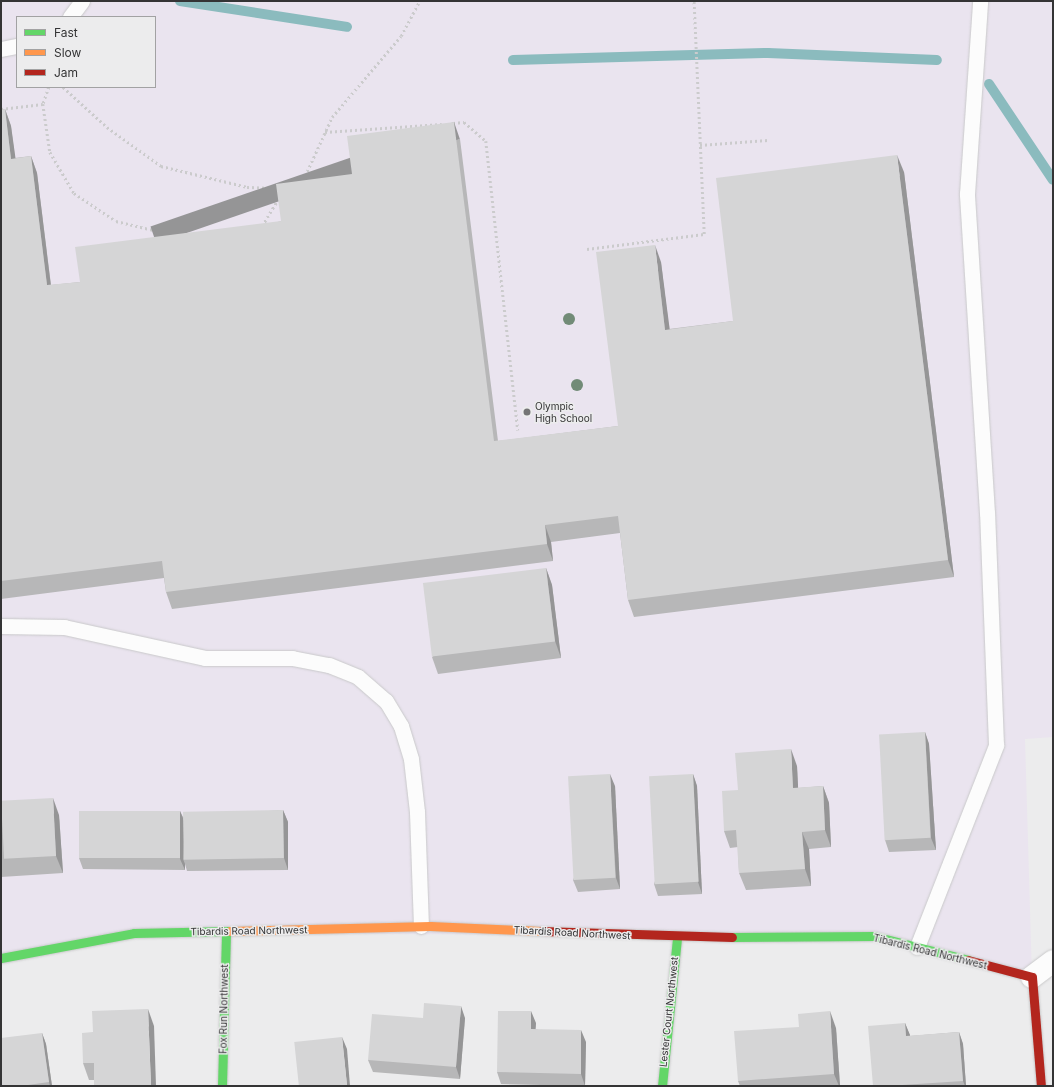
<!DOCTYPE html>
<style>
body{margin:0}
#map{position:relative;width:1054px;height:1087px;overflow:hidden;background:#ececed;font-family:Inter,sans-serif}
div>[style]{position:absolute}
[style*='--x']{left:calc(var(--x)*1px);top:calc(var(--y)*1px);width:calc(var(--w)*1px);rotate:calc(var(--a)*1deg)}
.education>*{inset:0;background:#eae4ef}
.stream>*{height:10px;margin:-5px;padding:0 5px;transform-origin:5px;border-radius:5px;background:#8bbbbe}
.path>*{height:2.5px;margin-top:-1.25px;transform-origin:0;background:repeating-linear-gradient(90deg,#cbcbcc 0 2px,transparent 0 5px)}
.roads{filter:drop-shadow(0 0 1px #c9c9ca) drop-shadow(0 0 1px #c9c9ca)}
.lane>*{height:15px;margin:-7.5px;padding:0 7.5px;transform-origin:7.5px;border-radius:7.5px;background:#fcfcfc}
.street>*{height:22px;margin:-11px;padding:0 11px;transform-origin:11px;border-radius:11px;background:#fcfcfc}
.fast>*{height:9px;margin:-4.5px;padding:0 4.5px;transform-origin:4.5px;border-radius:4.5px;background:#63d668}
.slow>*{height:9px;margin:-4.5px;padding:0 4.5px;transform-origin:4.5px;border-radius:4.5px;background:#ff974d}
.jam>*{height:9px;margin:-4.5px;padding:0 4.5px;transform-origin:4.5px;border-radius:4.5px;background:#b3261e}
.trees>*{width:12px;height:12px;margin:-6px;border-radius:50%;background:#728b77}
.wall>*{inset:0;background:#b7b7b8}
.shaded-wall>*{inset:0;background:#959596;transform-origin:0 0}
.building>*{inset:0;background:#d5d5d6;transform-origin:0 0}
.dots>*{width:11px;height:11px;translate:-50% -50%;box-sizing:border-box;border:2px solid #ececed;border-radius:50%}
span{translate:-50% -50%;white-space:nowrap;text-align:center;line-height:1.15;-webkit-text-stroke:3px #ececed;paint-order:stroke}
.poi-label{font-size:10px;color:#343435}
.left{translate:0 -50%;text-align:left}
.street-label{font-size:10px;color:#343435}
.frame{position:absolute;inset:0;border:2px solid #343435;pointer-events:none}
.legend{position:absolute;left:16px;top:16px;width:140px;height:72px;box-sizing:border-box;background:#ececed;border:1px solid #a2a2a3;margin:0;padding:5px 7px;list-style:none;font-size:12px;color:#343435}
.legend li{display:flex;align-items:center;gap:8px;height:20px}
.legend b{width:20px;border:1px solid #a2a2a3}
</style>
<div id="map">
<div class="education">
<div style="clip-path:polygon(evenodd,1px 1px,1053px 1px,1053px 737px,1025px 739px,1032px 977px,873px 936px,134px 933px,1px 958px,1px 1px,17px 17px,155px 17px,155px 87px,17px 87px,17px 17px)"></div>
</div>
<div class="stream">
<div style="--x:180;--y:1;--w:169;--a:8.8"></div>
<div style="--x:513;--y:60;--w:255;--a:-1.6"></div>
<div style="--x:768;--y:53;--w:169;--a:2.4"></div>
<div style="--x:989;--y:84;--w:115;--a:56.3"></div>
</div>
<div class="path">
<div style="--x:49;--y:87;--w:18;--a:109"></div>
<div style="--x:43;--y:104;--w:49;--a:81.7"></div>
<div style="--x:50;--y:152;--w:48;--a:59.7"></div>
<div style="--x:74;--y:193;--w:50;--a:33.7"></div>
<div style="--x:116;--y:221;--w:60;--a:13.6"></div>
<div style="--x:63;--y:87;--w:59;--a:42.3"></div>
<div style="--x:107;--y:127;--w:67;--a:35.8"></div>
<div style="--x:161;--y:166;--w:89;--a:13.7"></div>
<div style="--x:247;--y:187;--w:33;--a:2"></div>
<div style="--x:1;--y:109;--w:42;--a:-6.8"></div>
<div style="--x:453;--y:123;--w:11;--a:-5"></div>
<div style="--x:464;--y:122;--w:29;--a:41"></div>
<div style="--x:486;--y:141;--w:291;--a:83.7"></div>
<div style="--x:325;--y:132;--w:117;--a:-3.9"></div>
<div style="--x:700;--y:145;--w:68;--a:-4.2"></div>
<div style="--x:293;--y:183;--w:14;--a:-30"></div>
<div style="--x:305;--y:176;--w:65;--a:-65.4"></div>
<div style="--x:332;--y:117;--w:106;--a:-49.6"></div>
<div style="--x:401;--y:36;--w:40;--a:-62"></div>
<div style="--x:262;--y:226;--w:35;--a:-59"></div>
<div style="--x:587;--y:249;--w:118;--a:-7.3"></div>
<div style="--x:704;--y:234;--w:233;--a:-92.5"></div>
</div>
<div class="roads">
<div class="lane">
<div style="--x:70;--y:17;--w:20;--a:-53"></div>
<div style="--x:1;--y:49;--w:16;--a:-11"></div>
<div style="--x:1;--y:626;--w:63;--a:0.9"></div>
<div style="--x:64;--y:627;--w:144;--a:12.4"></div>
<div style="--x:205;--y:658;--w:87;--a:0"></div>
<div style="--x:292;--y:658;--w:38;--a:11"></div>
<div style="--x:329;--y:665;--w:31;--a:22"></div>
<div style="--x:358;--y:677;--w:37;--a:41"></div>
<div style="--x:386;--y:701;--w:29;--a:59"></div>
<div style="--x:401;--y:726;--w:34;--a:73"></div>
<div style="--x:411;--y:759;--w:53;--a:83.5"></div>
<div style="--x:417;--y:812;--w:114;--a:88"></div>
<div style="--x:917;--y:947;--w:217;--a:-68.6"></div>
<div style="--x:996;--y:745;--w:232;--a:-92.2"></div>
<div style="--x:987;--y:513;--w:320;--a:-93.6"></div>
<div style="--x:967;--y:194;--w:193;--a:-86.1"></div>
</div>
<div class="street">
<div style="--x:1032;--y:977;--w:26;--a:-37"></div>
</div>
<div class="fast">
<div style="--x:732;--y:937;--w:142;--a:-0.4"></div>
<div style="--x:874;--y:936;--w:97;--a:14.3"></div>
<div style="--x:1;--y:958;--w:135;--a:-10.6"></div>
<div style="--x:134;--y:933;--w:96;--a:-1.2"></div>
<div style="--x:222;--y:1086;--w:155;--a:-88.5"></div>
<div style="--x:662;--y:1086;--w:149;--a:-84.2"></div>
</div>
<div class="slow">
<div style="--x:230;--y:931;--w:200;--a:-1.4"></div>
<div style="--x:430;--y:926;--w:111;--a:2.6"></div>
</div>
<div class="jam">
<div style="--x:541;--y:931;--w:191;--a:1.8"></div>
<div style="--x:968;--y:960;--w:66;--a:14.9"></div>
<div style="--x:1032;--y:977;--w:109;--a:85.3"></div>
</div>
</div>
<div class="trees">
<div style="left:569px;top:319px"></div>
<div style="left:577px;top:385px"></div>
</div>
<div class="wall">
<div style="clip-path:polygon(5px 109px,11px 126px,15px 158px,31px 156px,37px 173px,51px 285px,80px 282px,281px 221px,352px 174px,460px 139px,498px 441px,618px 426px,661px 262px,669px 329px,733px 321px,904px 172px,954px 577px,634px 617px,628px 600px,620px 533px,551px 542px,553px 561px,172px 609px,166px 592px,164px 578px,1px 599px,1px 110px)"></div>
<div style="clip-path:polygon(546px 568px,552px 585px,561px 658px,438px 674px,432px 657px)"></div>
<div style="clip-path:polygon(925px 732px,929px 744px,936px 850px,889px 852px,885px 840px)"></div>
<div style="clip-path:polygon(797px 766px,798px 788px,823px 786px,829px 803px,831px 847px,809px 849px,811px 886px,746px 890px,739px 873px,738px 847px,730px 848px,724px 831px,738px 790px)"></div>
<div style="clip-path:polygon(693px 774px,697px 786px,702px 894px,658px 896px,654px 884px)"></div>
<div style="clip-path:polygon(615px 786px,620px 889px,578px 892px,573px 880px)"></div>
<div style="clip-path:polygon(1px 801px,59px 815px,63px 873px,1px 877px)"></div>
<div style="clip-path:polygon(283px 810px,288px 822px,288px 870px,187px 871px,185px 864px,185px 870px,83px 869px,79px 858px,180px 811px,183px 817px)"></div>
<div style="clip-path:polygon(423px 1018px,465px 1018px,460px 1079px,373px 1072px,368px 1060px)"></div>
<div style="clip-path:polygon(536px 1023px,535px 1029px,586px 1042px,585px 1086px,501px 1084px,497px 1072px)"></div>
<div style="clip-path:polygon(905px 1023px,910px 1036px,959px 1032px,963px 1044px,966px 1086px,873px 1086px)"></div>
<div style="clip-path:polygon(154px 1026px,94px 1080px,89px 1080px,83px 1063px,93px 1032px)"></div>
<div style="clip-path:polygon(836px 1028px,840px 1086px,740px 1086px,738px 1081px)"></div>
<div style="clip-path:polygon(42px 1033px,46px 1044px,52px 1086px,1px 1086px)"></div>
</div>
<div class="shaded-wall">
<div style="clip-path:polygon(5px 109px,11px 126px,18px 176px,11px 159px)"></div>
<div style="left:454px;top:122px;width:18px;height:321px;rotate:71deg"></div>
<div style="clip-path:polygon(897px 155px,904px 172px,954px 577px,948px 560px)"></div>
<div style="clip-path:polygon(31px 156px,37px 173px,53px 303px,47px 285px)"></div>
<div style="clip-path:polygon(655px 245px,661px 262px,672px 347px,665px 330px)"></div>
<div style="clip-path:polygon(545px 525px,551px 542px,553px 561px,547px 544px)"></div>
<div style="clip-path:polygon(546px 568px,552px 585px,561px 658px,555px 641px)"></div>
<div style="clip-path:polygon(925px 732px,929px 744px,936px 850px,931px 838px)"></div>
<div style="clip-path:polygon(791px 749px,797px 766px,799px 805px,793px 788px)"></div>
<div style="clip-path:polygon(610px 774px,615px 786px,620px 889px,616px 878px)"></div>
<div style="clip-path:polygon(693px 774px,697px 786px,702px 894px,698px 882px)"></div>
<div style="clip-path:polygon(823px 786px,829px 803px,831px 847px,825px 830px)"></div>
<div style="clip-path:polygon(53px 798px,59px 815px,63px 873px,56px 856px)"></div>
<div style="clip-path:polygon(283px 810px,288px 822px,288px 870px,284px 858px)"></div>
<div style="clip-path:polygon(180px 811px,185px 823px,183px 859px,185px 864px,185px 870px,180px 859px)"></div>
<div style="clip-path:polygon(802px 832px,809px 849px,811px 886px,805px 869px)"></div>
<div style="clip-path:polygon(461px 1006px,465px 1018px,460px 1079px,456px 1067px)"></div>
<div style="clip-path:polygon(148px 1009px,154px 1026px,156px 1086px,151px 1086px)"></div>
<div style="clip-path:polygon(531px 1011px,536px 1023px,535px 1040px,531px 1029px)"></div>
<div style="clip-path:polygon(830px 1011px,836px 1028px,840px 1086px,839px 1086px,834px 1074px)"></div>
<div style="clip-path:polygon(905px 1023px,910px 1035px,911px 1048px,906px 1036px)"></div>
<div style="clip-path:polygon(581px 1030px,586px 1042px,585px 1086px,581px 1074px)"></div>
<div style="clip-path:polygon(959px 1032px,963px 1044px,966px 1086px,965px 1086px,963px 1081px)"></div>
<div style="clip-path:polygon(42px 1033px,46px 1044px,52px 1086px,50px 1086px,49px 1082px)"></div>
<div style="clip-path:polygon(342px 1037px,347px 1049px,350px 1086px,347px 1086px)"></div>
</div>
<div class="building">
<div style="clip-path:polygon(5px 109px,11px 159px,31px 156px,47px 285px,80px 282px,75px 247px,281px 221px,276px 184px,352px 174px,347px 136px,454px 122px,494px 441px,618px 426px,596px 252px,655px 245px,665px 330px,733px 321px,716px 178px,897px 155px,948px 560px,628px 600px,618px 516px,545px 525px,547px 544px,166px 592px,162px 561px,1px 581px,1px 110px)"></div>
<div style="left:546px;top:568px;width:74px;height:124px;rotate:83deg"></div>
<div style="left:925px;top:732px;width:106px;height:46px;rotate:87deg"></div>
<div style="clip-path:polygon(791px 749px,793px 788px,823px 786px,825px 830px,802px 832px,805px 869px,739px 873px,736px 830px,724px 831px,722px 791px,738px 790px,735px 753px)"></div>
<div style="left:610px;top:774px;width:104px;height:42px;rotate:87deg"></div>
<div style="left:693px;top:774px;width:108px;height:44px;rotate:87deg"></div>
<div style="left:53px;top:798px;width:58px;height:52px;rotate:87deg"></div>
<div style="left:283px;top:810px;width:48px;height:100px;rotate:89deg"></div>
<div style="left:79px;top:811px;width:101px;height:47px"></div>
<div style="clip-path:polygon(424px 1003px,461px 1006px,456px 1067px,368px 1060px,372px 1014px,423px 1018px)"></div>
<div style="clip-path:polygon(148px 1009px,151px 1086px,94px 1086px,94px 1063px,83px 1063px,82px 1033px,93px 1032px,92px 1011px)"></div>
<div style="clip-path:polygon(498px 1011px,531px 1011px,531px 1029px,581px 1030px,581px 1074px,497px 1072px)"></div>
<div style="clip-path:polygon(830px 1011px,834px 1074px,738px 1081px,734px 1031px,799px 1027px,798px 1014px)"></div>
<div style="clip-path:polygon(905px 1023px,906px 1036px,959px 1032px,963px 1081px,887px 1086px,873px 1086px,868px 1026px)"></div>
<div style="clip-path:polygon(42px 1033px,49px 1082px,21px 1086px,1px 1086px,1px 1038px)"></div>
<div style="left:342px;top:1037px;width:49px;height:48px;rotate:84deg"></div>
</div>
<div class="dots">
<div style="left:527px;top:412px;background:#747475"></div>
</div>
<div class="poi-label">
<span class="left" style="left:535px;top:412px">Olympic<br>High School</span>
</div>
<div class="street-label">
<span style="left:249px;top:931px;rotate:-1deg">Tibardis Road Northwest</span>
<span style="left:572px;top:933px;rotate:3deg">Tibardis Road Northwest</span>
<span style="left:930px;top:952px;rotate:14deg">Tibardis Road Northwest</span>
<span style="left:224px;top:1009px;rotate:-89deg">Fox Run Northwest</span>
<span style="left:669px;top:1012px;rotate:-84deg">Lester Court Northwest</span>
</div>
<div class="frame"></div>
<ul class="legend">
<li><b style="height:5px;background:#63d668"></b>Fast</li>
<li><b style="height:5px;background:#ff974d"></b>Slow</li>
<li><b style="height:5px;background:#b3261e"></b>Jam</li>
</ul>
</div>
